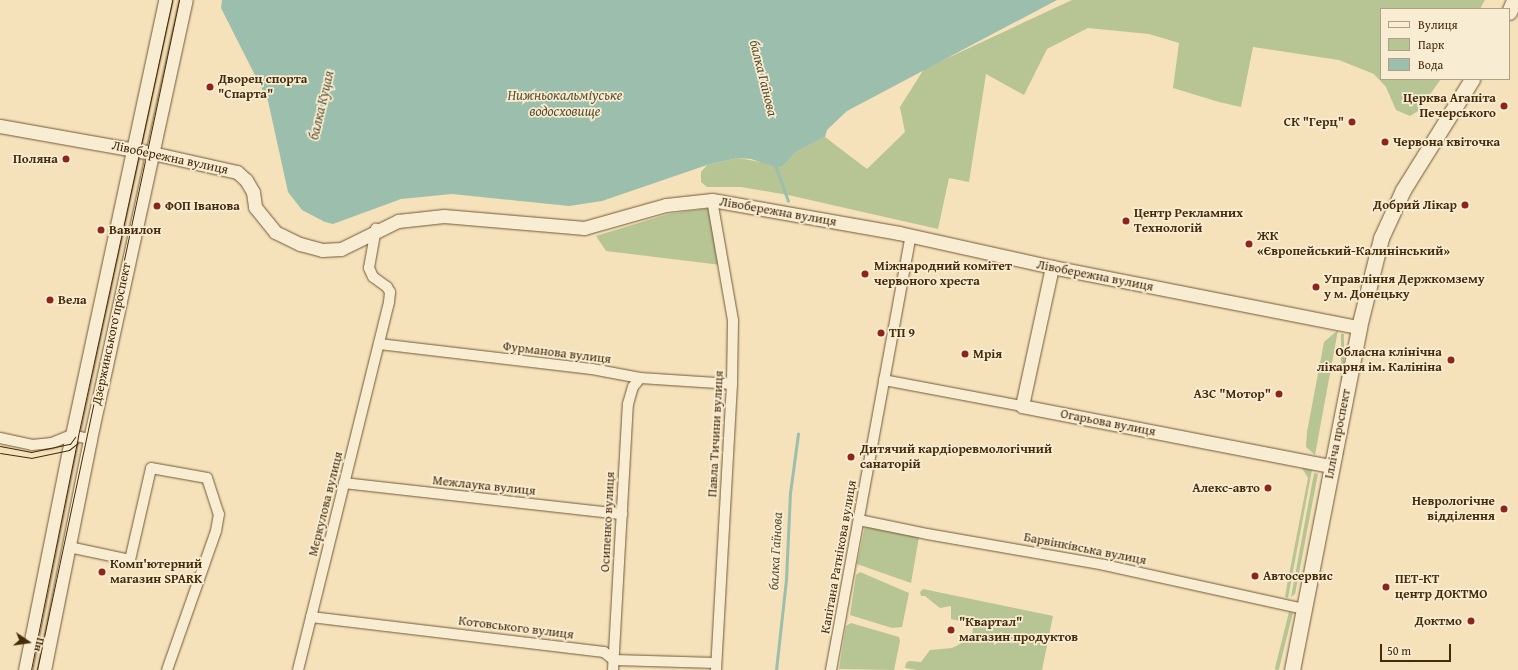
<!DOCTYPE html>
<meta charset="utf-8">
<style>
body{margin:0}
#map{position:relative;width:1518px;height:670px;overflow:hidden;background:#f5e2ba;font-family:"Gentium Book Plus",serif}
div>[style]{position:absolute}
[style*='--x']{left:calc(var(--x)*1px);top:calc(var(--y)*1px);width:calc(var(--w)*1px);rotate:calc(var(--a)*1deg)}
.green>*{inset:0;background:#b7c493;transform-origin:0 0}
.water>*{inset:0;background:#9cbead}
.stream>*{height:3px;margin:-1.5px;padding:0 1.5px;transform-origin:1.5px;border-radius:1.5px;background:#9cbead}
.roads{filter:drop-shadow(0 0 1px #715936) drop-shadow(0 0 1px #715936)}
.minor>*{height:10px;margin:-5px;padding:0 5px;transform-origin:5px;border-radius:5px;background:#f8ecd2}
.tertiary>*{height:13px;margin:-6.5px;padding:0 6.5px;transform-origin:6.5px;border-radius:6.5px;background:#f8ecd2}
.secondary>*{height:15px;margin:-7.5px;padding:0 7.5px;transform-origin:7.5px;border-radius:7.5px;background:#f8ecd2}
.tram>*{height:1px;margin:-0.5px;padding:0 0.5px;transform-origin:0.5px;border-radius:0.5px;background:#452b0a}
.dots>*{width:11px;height:11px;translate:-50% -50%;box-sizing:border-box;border:2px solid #f8ecd2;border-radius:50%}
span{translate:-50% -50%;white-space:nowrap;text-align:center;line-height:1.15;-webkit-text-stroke:3.5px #f8ecd2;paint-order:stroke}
.poi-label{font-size:13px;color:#452b0a;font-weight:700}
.left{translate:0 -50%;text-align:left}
.right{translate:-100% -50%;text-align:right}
.street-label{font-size:13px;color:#452b0a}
.water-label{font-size:14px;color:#5b5033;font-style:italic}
.legend{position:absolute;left:1380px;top:8px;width:130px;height:72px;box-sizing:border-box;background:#f8ecd2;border:1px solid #b09f82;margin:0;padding:5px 7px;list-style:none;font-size:12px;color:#452b0a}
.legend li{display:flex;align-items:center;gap:8px;height:20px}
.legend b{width:20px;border:1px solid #b09f82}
.north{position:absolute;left:8px;top:622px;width:40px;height:40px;-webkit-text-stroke:3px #f8ecd2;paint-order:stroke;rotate:103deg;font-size:11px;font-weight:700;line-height:16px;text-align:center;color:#452b0a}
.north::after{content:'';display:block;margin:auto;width:14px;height:18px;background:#452b0a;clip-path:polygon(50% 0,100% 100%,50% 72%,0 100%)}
.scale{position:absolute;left:1380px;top:644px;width:71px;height:18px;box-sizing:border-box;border:2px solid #452b0a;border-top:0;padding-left:5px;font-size:12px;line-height:14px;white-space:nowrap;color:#452b0a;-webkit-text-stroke:3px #f8ecd2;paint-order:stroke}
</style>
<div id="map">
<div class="green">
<div style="clip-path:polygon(1072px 0,1485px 0,1480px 9px,1381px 9px,1381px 79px,1441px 79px,1418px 111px,1410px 116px,1396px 110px,1386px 87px,1374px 74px,1339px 60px,1253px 47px,1241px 107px,1219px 102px,1173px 88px,1179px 43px,1149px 34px,1088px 28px,1047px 49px,1024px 95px,986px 74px,969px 182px,949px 178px,938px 229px,788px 195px,741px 187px,707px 187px,701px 182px,701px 172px,707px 165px,738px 158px,783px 166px,796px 152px,825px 137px,867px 169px,905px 132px,900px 107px,924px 69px)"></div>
<div style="clip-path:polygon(710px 208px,721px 265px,606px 251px,596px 236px,668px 214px)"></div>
<div style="clip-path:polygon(1338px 330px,1315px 455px,1306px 447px,1307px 432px,1324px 342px)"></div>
<div style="left:1341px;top:334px;width:3px;height:121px"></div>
<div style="clip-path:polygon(1302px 468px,1312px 470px,1288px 598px,1285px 597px,1287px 585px,1308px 478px)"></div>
<div style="clip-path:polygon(1314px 473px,1318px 474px,1295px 594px,1291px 597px)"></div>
<div style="clip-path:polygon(865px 526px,919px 537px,911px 583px,857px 564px)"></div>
<div style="clip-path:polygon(860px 572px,909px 593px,902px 627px,892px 628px,850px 615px,856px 575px)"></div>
<div style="clip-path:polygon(923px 589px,1053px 616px,1042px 670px,917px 670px,905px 668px,906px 663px,909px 661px,921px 662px,930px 650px,952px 648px,972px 638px,973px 627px,970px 623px,951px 619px,951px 606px,940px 608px,925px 596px,921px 596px,920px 592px)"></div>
<div style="left:1289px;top:612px;width:4px;height:59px;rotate:14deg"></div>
<div style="clip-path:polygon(851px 623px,899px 637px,900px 641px,894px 670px,839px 669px,846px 626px)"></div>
</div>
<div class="water">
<div style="clip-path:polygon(222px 0,1057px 0,847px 111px,827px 130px,825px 137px,796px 152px,783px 166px,776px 167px,751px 159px,738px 158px,707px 165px,602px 201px,569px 206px,452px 194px,401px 199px,333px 224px,325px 222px,302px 210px,288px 192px,268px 101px,221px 8px)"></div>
</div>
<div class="stream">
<div style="--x:775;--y:165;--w:38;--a:70"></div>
<div style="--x:776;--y:670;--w:91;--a:-83.7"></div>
<div style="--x:786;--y:580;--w:87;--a:-87.4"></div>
<div style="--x:790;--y:493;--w:60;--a:-82.3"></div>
</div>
<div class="roads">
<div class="minor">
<div style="--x:712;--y:200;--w:122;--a:80.1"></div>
<div style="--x:733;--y:320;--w:64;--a:90.9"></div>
<div style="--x:732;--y:384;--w:286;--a:93.2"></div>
<div style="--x:379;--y:344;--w:214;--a:6.7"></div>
<div style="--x:592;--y:369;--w:49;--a:10.6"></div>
<div style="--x:640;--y:378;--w:92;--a:3.7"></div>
<div style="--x:884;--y:380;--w:140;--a:10.7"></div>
<div style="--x:0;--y:438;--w:33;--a:12"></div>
<div style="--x:32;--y:445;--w:20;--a:-6"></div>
<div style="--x:52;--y:443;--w:22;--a:-22"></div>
<div style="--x:72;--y:435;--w:18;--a:13"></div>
<div style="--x:344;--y:483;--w:280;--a:6.4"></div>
<div style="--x:859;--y:520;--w:69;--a:11.6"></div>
<div style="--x:927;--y:534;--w:180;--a:9.9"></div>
<div style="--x:1104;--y:565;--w:205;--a:12.4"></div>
<div style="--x:69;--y:547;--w:62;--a:12"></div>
<div style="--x:130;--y:560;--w:94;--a:-77.1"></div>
<div style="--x:151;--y:468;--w:57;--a:10.1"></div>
<div style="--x:207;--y:478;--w:38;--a:72"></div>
<div style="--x:219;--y:514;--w:17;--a:100"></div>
<div style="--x:216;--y:531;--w:147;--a:109.4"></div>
<div style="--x:311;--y:617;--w:295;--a:6.8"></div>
<div style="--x:604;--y:652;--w:13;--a:39"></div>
<div style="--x:614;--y:660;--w:102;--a:1.7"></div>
<div style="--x:298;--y:670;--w:379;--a:-76.1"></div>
<div style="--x:389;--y:302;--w:10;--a:-84"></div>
<div style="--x:390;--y:292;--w:6;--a:-121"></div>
<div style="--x:387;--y:287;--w:17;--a:-144"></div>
<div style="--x:373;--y:277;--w:10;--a:-114"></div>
<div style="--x:369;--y:268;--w:40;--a:-80"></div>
<div style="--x:613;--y:670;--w:266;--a:-86.8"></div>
<div style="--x:628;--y:404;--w:18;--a:-74"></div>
<div style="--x:633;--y:387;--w:11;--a:-52"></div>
<div style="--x:831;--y:670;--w:441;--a:-79.6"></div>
</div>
<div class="tertiary">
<div style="--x:0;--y:126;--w:154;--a:10.1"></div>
<div style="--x:152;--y:153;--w:87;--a:12.6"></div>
<div style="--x:237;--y:172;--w:12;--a:42"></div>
<div style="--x:246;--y:180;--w:14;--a:60"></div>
<div style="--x:253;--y:192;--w:15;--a:82"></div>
<div style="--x:255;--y:207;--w:32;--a:51"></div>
<div style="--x:275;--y:232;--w:28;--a:26"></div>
<div style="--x:300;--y:244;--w:23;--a:15"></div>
<div style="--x:322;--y:250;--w:19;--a:-3"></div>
<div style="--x:341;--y:249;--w:64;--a:-26.2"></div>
<div style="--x:398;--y:221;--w:46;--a:-6.2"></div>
<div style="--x:444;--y:216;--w:141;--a:4.9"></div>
<div style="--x:584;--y:228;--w:85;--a:-15.7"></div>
<div style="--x:666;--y:205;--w:46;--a:-6.2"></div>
<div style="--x:712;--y:200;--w:190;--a:10"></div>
<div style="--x:899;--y:233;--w:157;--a:12.5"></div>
<div style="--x:1052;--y:267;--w:313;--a:11.1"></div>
<div style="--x:1052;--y:267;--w:142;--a:102.2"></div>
<div style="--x:1022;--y:406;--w:316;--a:11"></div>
<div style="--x:25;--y:670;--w:240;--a:-78.7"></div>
<div style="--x:72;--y:435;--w:445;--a:-77.9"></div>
<div style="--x:44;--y:670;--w:236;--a:-78.7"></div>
<div style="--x:90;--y:439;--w:449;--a:-77.7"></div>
</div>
<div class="secondary">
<div style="--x:1509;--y:12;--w:13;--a:-67"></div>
<div style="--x:1292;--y:670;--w:349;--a:-78.9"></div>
<div style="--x:1359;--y:327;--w:92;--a:-76.1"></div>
<div style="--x:1381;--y:238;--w:53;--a:-65.4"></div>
<div style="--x:1403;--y:190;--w:131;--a:-58.1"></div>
</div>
</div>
<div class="tram">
<div style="--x:0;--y:446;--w:32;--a:11"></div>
<div style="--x:31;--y:452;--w:40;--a:-12"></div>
<div style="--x:70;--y:444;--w:9;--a:-54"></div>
<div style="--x:0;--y:453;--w:31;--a:9"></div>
<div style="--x:31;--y:458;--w:39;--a:-12"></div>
<div style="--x:69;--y:450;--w:11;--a:-38"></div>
<div style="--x:31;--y:670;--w:239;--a:-78.6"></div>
<div style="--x:78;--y:436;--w:446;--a:-77.8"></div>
<div style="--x:37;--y:670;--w:685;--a:-78.03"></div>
</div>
<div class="dots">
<div style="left:210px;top:87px;background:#8f2418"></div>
<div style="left:1504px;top:106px;background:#8f2418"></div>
<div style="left:1352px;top:122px;background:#8f2418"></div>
<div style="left:1385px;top:142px;background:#8f2418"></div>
<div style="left:66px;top:159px;background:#8f2418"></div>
<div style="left:1465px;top:205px;background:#8f2418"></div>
<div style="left:157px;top:206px;background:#8f2418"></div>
<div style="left:1126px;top:221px;background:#8f2418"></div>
<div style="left:101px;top:230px;background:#8f2418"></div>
<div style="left:1249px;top:244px;background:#8f2418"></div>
<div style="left:865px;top:274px;background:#8f2418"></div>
<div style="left:1316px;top:287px;background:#8f2418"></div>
<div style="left:50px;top:300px;background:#8f2418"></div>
<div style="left:881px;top:333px;background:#8f2418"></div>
<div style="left:965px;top:354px;background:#8f2418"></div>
<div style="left:1451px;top:360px;background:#8f2418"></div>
<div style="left:1279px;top:394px;background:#8f2418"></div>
<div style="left:851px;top:457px;background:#8f2418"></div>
<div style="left:1268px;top:488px;background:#8f2418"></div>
<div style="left:1504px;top:509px;background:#8f2418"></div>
<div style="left:102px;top:572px;background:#8f2418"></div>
<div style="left:1255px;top:576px;background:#8f2418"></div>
<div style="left:1386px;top:587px;background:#8f2418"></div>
<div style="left:1471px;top:621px;background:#8f2418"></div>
<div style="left:951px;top:630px;background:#8f2418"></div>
</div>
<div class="poi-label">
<span class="left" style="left:218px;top:87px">Дворец спорта<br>"Спарта"</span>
<span class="right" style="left:1496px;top:106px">Церква Агапіта<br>Печерського</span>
<span class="right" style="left:1344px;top:122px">СК "Герц"</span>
<span class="left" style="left:1393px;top:142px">Червона квіточка</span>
<span class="right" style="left:58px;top:159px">Поляна</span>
<span class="right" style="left:1457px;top:205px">Добрий Лікар</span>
<span class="left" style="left:165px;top:206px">ФОП Іванова</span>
<span class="left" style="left:1134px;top:221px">Центр Рекламних<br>Технологій</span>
<span class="left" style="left:109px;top:230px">Вавилон</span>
<span class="left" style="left:1257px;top:244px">ЖК<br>«Європейський-Калинінський»</span>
<span class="left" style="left:874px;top:274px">Міжнародний комітет<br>червоного хреста</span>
<span class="left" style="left:1324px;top:287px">Управління Держкомзему<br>у м. Донецьку</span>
<span class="left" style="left:58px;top:300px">Вела</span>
<span class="left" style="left:889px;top:333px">ТП 9</span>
<span class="right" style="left:1442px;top:360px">Обласна клінічна<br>лікарня ім. Калініна</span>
<span class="left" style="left:973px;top:354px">Мрія</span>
<span class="right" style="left:1271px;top:394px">АЗС "Мотор"</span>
<span class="left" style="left:860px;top:457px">Дитячий кардіоревмологічний<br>санаторій</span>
<span class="right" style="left:1260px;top:488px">Алекс-авто</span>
<span class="right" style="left:1495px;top:509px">Неврологічне<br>відділення</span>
<span class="left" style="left:110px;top:572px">Комп'ютерний<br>магазин SPARK</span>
<span class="left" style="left:1263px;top:576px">Автосервис</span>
<span class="left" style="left:1395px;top:587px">ПЕТ-КТ<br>центр ДОКТМО</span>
<span class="right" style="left:1462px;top:621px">Доктмо</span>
<span class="left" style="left:959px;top:630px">"Квартал"<br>магазин продуктов</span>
</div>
<div class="street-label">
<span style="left:170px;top:158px;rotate:12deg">Лівобережна вулиця</span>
<span style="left:778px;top:212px;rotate:10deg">Лівобережна вулиця</span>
<span style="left:1095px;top:276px;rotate:11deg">Лівобережна вулиця</span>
<span style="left:112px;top:334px;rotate:-78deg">Дзержинського проспект</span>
<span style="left:557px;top:353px;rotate:7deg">Фурманова вулиця</span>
<span style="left:1108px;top:423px;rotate:11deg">Огарьова вулиця</span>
<span style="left:716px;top:434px;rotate:-87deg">Павла Тичини вулиця</span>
<span style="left:1338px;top:434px;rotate:-79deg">Ілліча проспект</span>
<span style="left:484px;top:486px;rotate:6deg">Межлаука вулиця</span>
<span style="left:326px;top:504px;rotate:-76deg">Мєркулова вулиця</span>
<span style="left:608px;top:522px;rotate:-87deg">Осипенко вулиця</span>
<span style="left:1085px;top:549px;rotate:11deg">Барвінківська вулиця</span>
<span style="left:839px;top:557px;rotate:-80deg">Капітана Ратнікова вулиця</span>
<span style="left:516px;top:628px;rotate:7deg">Котовського вулиця</span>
</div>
<div class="water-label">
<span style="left:764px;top:78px;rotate:76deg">балка Гаїнова</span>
<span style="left:565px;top:103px">Нижньокальміуське<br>водосховище</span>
<span style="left:321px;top:105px;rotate:-77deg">балка Куцая</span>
<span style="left:775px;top:551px;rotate:-87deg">балка Гаїнова</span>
</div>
<ul class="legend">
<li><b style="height:5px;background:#f8ecd2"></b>Вулиця</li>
<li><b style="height:11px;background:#b7c493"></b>Парк</li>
<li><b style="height:11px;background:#9cbead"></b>Вода</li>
</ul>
<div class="north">Пн</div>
<div class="scale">50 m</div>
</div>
